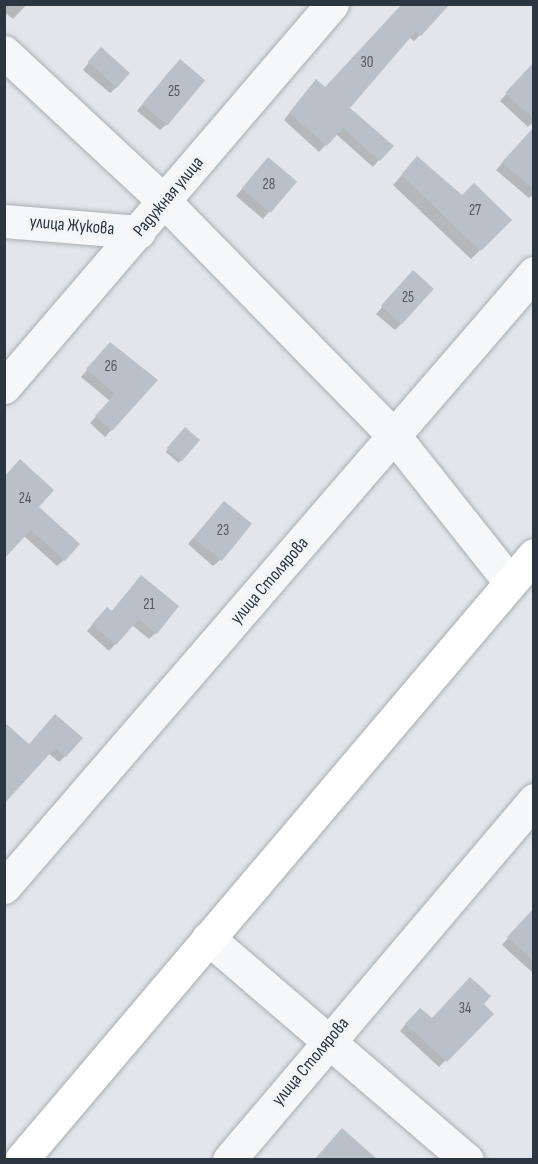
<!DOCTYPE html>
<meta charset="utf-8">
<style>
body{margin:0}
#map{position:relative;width:538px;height:1164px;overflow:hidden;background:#e2e6ea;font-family:"Sofia Sans Condensed",sans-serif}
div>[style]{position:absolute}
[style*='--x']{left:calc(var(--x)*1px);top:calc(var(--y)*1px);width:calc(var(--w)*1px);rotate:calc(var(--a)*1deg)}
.shadow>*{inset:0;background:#0003;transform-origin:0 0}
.building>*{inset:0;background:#bac0c7;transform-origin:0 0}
.roads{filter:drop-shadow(0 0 2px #a7aeb4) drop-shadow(0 0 2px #a7aeb4)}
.minor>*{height:33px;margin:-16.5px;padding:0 16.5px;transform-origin:16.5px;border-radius:16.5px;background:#f5f7f8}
.major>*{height:33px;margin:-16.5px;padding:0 16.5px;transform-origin:16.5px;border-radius:16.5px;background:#fff}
span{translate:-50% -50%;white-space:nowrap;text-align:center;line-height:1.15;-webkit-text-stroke:6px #f2f5f7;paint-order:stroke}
.number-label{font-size:15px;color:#4f5862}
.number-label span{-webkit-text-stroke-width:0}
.street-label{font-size:18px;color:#2b3641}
.frame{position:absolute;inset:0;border:6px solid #2b3641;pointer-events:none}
</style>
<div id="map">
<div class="shadow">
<div style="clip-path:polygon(4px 4px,27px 4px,13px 19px,4px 12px)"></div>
<div style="clip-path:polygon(403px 4px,420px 35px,414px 41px,409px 37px,347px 108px,379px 160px,373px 167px,336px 134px,319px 152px,284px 120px,310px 87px,325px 89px)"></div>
<div style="clip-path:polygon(94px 56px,117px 87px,110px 93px,83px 70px)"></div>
<div style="clip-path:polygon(534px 64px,534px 121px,528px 127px,500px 101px)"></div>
<div style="clip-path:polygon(173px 67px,167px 124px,160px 130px,137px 111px)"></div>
<div style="clip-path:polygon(512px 152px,534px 158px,534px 194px,529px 198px,496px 170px)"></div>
<div style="clip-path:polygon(262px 165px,269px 212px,263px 219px,236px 196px)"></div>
<div style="clip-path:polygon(409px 167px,462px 197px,510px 220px,471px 259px,393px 185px)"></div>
<div style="clip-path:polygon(407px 279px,401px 324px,395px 330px,376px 314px)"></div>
<div style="clip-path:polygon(103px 351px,156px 380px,105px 437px,90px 423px,110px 401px,81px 377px)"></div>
<div style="left:185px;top:429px;width:17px;height:30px;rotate:40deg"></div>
<div style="clip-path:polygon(4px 478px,37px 507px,64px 560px,57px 566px,24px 536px)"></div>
<div style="clip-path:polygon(218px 509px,220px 560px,213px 566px,188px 544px)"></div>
<div style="clip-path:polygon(135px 584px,156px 633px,149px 639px,132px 625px,109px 651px,87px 631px,101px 615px,111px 612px)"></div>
<div style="clip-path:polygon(49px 722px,65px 756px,59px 762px,48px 753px,4px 803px,29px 746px)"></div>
<div style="clip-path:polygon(534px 920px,534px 970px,532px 972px,502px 945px,522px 922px)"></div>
<div style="clip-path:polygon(482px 1004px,492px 1014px,439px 1067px,400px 1031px,413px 1016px,431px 1020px)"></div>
</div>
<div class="building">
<div style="clip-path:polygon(402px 4px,450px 4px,421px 36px,416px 31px,350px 108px,394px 146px,380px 161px,343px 128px,327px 146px,289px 113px,316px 79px,325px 87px)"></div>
<div style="left:101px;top:47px;width:39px;height:20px;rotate:42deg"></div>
<div style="left:180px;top:59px;width:33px;height:59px;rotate:40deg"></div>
<div style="clip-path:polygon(534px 62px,534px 119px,505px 93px)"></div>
<div style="clip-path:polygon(534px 127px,534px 190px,502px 162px)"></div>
<div style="clip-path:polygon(417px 156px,462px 195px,474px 183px,512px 220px,481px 251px,401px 175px)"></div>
<div style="left:268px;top:157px;width:38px;height:41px;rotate:40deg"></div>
<div style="left:413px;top:270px;width:28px;height:48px;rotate:42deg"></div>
<div style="clip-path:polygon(110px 342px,158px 380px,112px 431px,95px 416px,115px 394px,86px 369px)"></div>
<div style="left:185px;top:427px;width:20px;height:28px;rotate:41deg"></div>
<div style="clip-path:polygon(20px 459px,54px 490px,39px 507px,80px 544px,65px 561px,31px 530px,4px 559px,4px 477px)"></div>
<div style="left:224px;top:501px;width:36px;height:48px;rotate:39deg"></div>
<div style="clip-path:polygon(141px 575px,179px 606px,157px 634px,139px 619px,116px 645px,92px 624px,107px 607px,112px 611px)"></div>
<div style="clip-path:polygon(55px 714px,83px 738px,66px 757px,55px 748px,4px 804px,4px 722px,29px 744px)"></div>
<div style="clip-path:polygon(534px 908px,534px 962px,507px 937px)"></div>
<div style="clip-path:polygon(470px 977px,491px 996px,484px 1004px,494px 1014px,447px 1062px,405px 1024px,420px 1008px,432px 1018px)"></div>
<div style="clip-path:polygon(342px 1128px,378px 1160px,314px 1160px)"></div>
</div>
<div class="roads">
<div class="minor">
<div style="--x:4;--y:52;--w:220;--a:43"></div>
<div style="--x:165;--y:202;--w:329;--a:45.6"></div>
<div style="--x:395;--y:437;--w:185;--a:51.6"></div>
<div style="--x:4;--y:221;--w:135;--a:4.7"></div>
<div style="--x:4;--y:387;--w:504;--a:-49.42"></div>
<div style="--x:4;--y:887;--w:811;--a:-49.2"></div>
<div style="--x:208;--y:938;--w:341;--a:40.6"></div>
<div style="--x:229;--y:1160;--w:472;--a:-49.7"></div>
</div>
<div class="major">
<div style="--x:21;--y:1160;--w:793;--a:-49.7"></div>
</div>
</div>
<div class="number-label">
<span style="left:367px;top:63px">30</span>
<span style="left:174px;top:92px">25</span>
<span style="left:269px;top:185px">28</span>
<span style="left:475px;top:211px">27</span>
<span style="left:408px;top:298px">25</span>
<span style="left:111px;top:367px">26</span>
<span style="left:25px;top:499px">24</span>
<span style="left:223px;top:531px">23</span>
<span style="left:149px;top:605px">21</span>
<span style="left:465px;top:1009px">34</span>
</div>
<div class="street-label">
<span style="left:169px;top:197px;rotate:-50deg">Радужная улица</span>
<span style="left:72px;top:226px;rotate:5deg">улица Жукова</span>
<span style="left:270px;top:581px;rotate:-49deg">улица Столярова</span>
<span style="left:311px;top:1062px;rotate:-50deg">улица Столярова</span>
</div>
<div class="frame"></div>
</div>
